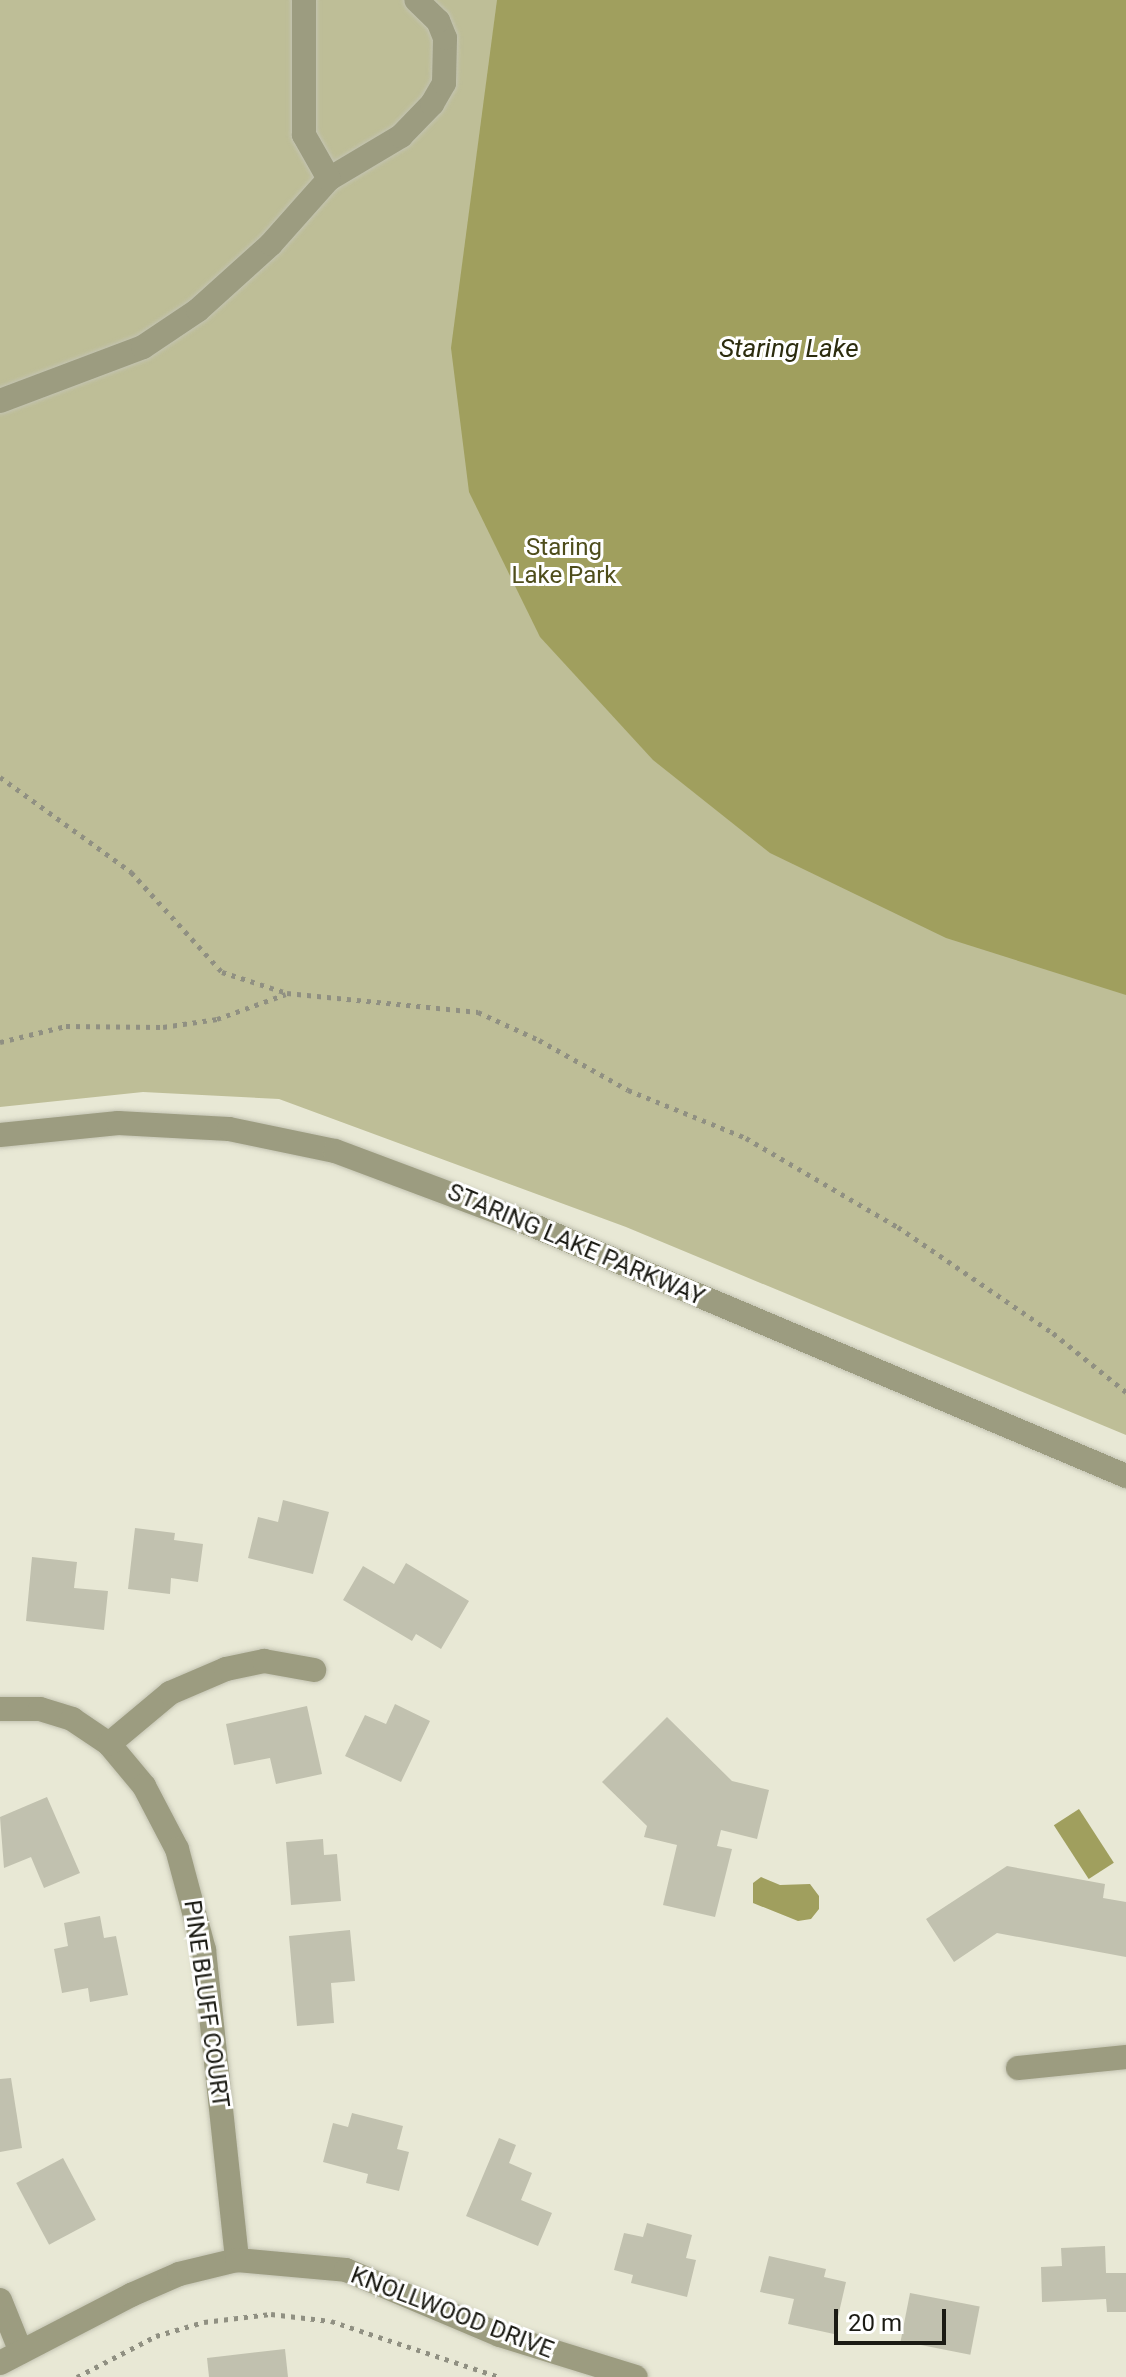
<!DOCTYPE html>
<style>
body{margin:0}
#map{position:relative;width:1126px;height:2377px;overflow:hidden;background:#e8e8d5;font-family:Roboto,sans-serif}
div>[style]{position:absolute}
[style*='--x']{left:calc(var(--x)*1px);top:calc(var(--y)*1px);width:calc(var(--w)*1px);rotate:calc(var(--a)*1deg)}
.green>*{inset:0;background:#bebe97}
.water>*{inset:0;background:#a09f5e;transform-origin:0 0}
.building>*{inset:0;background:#c1c1af;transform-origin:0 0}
.path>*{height:5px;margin-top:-2.5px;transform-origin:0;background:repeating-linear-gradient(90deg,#909082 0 4px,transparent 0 10px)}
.roads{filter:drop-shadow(0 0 2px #c3c3b2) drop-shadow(0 0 2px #c3c3b2)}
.minor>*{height:24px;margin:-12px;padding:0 12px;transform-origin:12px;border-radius:12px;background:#9c9c80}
span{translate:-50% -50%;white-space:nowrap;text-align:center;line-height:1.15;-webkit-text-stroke:6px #fff;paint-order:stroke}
.park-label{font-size:24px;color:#4e4d1b}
.street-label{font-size:24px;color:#1b1b14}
.water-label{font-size:26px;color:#2c2c0e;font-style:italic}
.scale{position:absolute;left:834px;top:2309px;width:112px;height:36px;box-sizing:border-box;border:4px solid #1b1b14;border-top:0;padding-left:10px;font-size:24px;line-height:28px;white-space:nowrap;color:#1b1b14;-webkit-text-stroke:6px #fff;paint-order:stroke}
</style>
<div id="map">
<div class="green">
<div style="clip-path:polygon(0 0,1126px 0,1126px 1435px,626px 1227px,279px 1099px,143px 1092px,0 1107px)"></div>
</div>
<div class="water">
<div style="clip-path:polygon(497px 0,1126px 0,1126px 995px,946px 938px,770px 853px,653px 760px,540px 637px,469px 492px,451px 348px)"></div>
<div style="left:1079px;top:1809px;width:64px;height:30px;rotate:57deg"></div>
<div style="clip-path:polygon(761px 1877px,780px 1885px,810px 1884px,819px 1896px,819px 1909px,811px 1919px,798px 1921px,753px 1903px,753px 1883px)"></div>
</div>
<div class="building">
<div style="clip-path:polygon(283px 1500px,329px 1512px,313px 1574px,248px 1558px,258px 1517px,278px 1522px)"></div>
<div style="clip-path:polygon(135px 1528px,175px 1533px,174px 1540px,203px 1544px,198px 1582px,171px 1578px,170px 1594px,128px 1589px)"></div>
<div style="clip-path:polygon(32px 1557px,77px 1562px,74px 1588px,108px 1591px,104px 1630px,26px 1621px)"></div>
<div style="clip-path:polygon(406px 1563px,469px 1601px,441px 1649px,416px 1634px,412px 1641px,343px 1600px,363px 1566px,394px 1584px)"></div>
<div style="clip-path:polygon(395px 1704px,430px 1721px,401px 1782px,345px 1756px,365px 1715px,386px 1724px)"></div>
<div style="clip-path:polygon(307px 1706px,322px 1774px,276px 1784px,270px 1758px,234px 1765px,226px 1724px)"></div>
<div style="clip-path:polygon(667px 1717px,732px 1781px,769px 1790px,757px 1839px,721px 1830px,717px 1846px,732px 1849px,715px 1917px,663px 1905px,677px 1845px,644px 1837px,647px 1826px,602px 1782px)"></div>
<div style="clip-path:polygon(47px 1797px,80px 1873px,44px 1888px,31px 1857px,4px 1868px,0 1817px)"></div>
<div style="clip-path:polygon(323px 1839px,324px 1855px,337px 1854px,341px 1901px,291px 1905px,286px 1842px)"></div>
<div style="clip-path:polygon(1007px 1866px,1105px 1884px,1103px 1898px,1126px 1902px,1126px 1957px,997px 1933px,954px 1962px,926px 1919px)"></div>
<div style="clip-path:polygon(100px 1916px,104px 1938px,116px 1936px,128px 1995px,90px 2002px,88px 1988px,62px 1993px,54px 1949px,68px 1946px,64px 1923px)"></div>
<div style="clip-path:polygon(350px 1930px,355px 1981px,331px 1983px,334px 2023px,297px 2026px,289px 1936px)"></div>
<div style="clip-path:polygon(11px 2078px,22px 2148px,0 2152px,0 2079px)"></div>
<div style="clip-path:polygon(352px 2113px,403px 2126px,397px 2149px,409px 2152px,399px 2191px,366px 2183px,368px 2174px,323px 2162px,333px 2123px,348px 2127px)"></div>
<div style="clip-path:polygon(499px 2138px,516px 2145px,509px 2163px,532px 2173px,521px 2200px,552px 2213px,538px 2246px,466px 2216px)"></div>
<div style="left:63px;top:2158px;width:70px;height:53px;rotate:62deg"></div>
<div style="clip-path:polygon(647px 2223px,692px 2235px,686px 2258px,696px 2260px,687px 2297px,631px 2283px,633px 2275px,614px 2270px,624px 2233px,643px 2237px)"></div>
<div style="clip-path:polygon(1105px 2246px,1106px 2273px,1126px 2273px,1126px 2312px,1107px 2312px,1106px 2299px,1042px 2302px,1041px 2267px,1062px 2266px,1061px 2248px)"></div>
<div style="clip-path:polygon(769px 2256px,826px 2269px,824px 2277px,846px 2282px,834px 2334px,788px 2324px,794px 2299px,760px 2292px)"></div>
<div style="left:910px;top:2293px;width:71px;height:49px;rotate:11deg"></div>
<div style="clip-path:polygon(285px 2349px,288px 2377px,209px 2377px,207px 2358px)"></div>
</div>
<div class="path">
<div style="--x:0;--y:777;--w:162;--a:35.9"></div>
<div style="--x:131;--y:872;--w:135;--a:47.7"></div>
<div style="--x:222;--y:972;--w:68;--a:17.9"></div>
<div style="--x:287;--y:993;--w:192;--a:5.7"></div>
<div style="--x:478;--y:1012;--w:67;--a:24.7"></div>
<div style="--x:539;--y:1040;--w:102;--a:29.3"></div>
<div style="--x:628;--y:1090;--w:127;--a:22.1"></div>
<div style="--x:746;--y:1138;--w:176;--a:30.4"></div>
<div style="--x:898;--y:1227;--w:188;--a:34.4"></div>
<div style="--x:1053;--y:1333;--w:94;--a:38.9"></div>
<div style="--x:0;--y:1042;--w:68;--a:-13.6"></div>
<div style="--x:66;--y:1026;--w:97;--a:0.6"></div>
<div style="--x:163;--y:1027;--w:55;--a:-8.4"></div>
<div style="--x:217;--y:1019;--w:73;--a:-19.9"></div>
<div style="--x:77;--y:2377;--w:89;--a:-27.4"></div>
<div style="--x:156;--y:2336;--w:50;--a:-16.3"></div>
<div style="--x:204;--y:2322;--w:67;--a:-6.8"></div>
<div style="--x:271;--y:2314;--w:60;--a:6.7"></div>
<div style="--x:331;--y:2321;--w:177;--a:18.4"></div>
</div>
<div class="roads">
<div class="minor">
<div style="--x:329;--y:179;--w:84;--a:-30.8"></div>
<div style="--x:401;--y:136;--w:45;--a:-45.9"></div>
<div style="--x:432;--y:104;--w:24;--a:-60"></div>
<div style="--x:444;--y:83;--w:45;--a:-88.7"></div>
<div style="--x:445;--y:38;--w:18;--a:-112"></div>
<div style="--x:438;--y:21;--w:30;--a:-136"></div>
<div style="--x:0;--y:401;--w:153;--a:-20.7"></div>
<div style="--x:143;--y:347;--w:66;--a:-33.9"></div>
<div style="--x:198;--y:310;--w:98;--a:-42.1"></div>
<div style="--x:271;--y:244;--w:87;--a:-48.3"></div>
<div style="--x:329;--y:179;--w:51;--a:-119.6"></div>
<div style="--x:304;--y:135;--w:135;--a:-90"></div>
<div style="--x:0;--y:1135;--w:119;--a:-5.8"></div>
<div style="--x:118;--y:1123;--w:111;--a:3.1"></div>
<div style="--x:229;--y:1129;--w:108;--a:11.7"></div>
<div style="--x:335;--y:1151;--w:197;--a:20.5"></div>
<div style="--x:520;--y:1220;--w:658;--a:22.9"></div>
<div style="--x:0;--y:1709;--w:40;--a:0"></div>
<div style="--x:40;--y:1709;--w:34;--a:17"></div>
<div style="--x:72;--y:1719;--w:45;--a:34"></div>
<div style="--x:109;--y:1744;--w:55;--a:50.2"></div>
<div style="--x:144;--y:1786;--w:71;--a:62.4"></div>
<div style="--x:177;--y:1849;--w:105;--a:75"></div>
<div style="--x:204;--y:1950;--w:312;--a:83.9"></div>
<div style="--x:109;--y:1744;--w:80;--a:-39.9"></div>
<div style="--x:170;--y:1693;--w:61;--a:-23.2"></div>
<div style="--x:226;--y:1669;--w:39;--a:-12"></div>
<div style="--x:264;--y:1661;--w:51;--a:10.2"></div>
<div style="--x:1018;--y:2068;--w:109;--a:-5.8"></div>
<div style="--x:0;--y:2300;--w:56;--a:68"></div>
<div style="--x:0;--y:2363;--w:148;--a:-27.4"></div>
<div style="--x:131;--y:2295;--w:52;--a:-23.6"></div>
<div style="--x:179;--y:2274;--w:60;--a:-13.6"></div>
<div style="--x:237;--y:2260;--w:109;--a:5.2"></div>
<div style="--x:346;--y:2270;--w:167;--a:22.9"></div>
<div style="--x:500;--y:2335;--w:142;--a:17.2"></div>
</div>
</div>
<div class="park-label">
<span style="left:564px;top:562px">Staring<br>Lake Park</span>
</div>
<div class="street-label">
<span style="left:576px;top:1245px;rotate:23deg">STARING LAKE PARKWAY</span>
<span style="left:206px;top:2004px;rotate:82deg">PINE BLUFF COURT</span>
<span style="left:452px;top:2313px;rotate:21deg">KNOLLWOOD DRIVE</span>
</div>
<div class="water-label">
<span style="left:789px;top:349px">Staring Lake</span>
</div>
<div class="scale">20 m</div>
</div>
